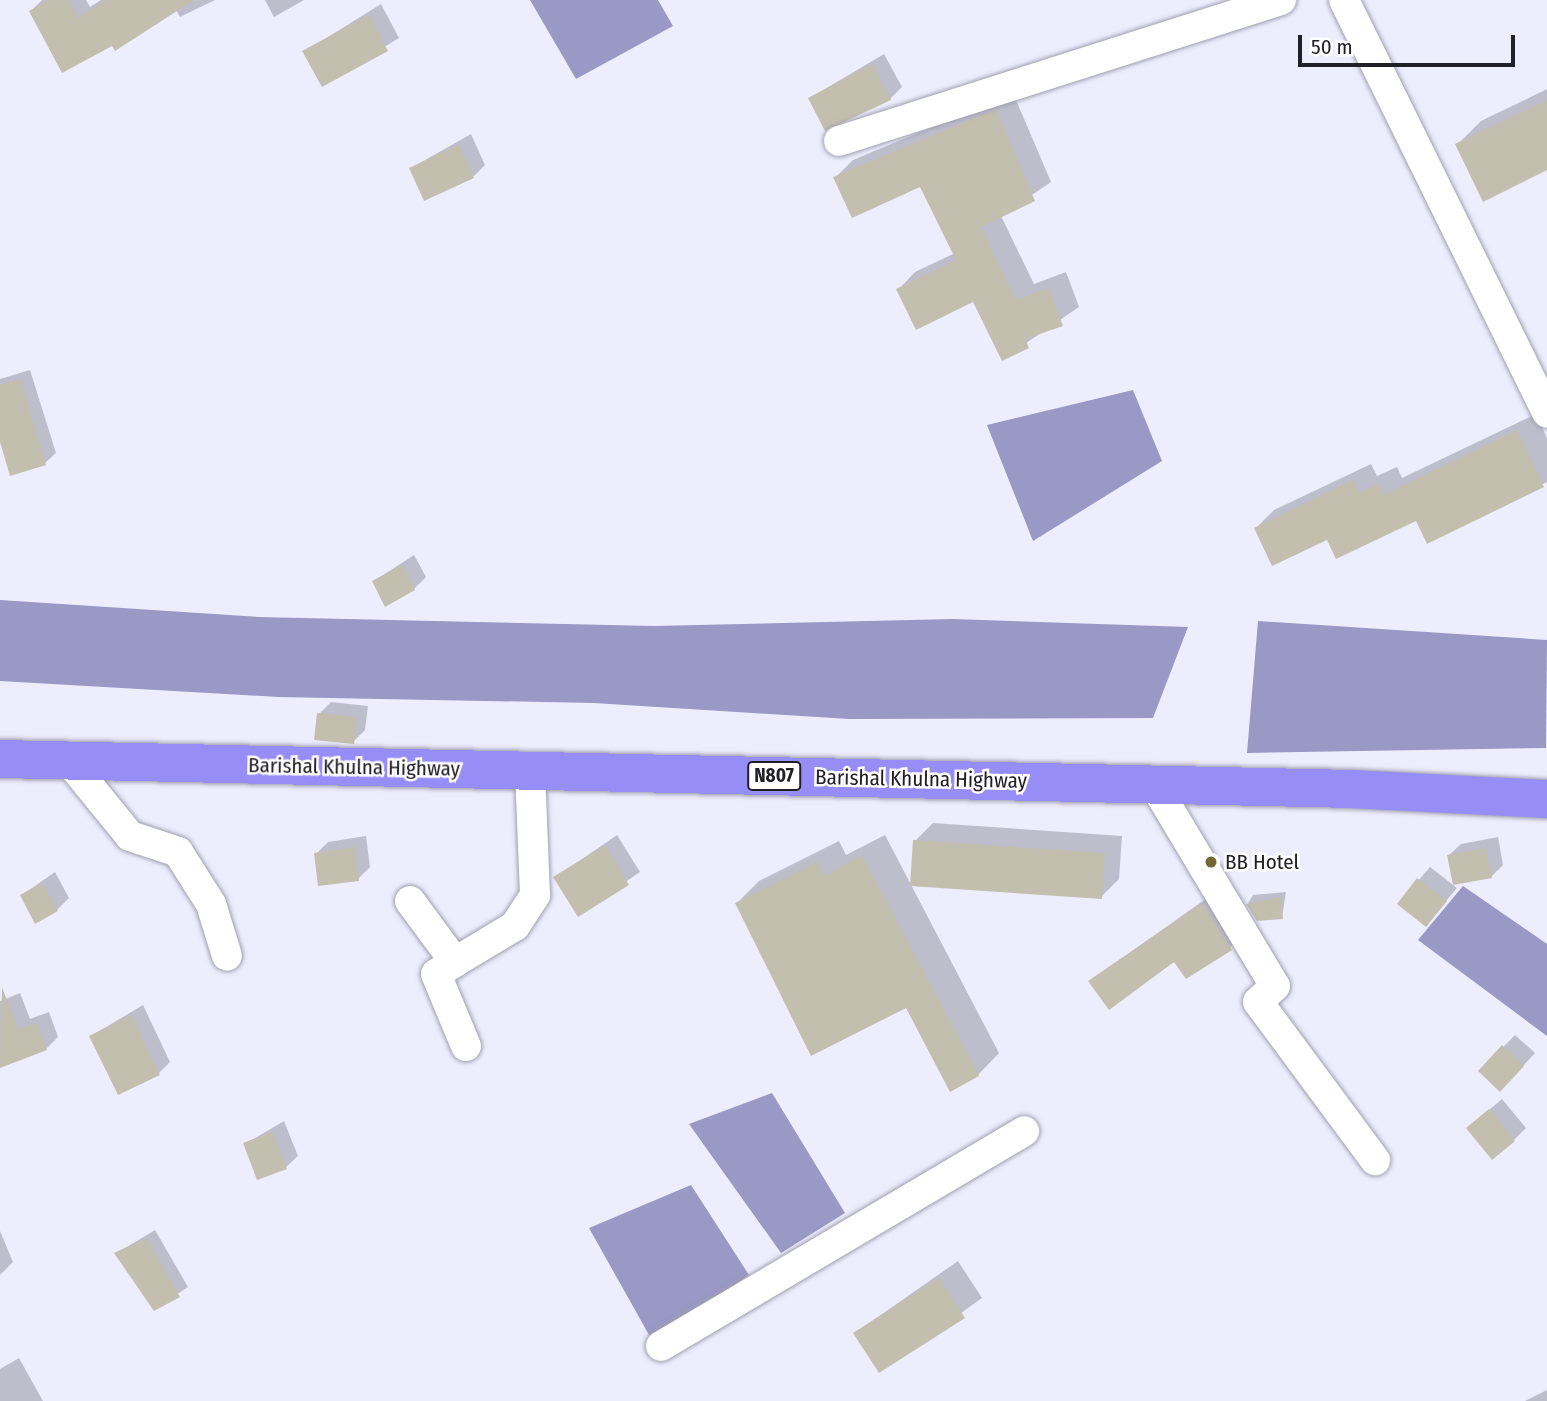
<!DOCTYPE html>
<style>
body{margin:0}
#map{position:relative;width:1547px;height:1401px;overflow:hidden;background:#ededfe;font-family:"Fira Sans Condensed",sans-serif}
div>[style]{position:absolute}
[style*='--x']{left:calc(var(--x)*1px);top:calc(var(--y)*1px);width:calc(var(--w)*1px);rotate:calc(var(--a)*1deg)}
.water>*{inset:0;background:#9a98c4}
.shadow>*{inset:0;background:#0003}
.building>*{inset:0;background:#c3bfae}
.roads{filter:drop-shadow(0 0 2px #9f9faf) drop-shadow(0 0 2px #9f9faf)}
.street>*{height:30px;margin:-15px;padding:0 15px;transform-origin:15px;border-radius:15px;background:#fff}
.highway>*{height:38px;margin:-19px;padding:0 19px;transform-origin:19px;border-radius:19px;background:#978df6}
.dots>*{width:19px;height:19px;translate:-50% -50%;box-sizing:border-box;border:4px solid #fff;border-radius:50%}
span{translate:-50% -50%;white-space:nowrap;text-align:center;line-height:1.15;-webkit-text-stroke:5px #fff;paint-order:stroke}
.shield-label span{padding:2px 5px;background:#fff;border:2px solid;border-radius:5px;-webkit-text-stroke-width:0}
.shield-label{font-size:19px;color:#202026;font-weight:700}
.street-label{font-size:21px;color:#202026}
.poi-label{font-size:21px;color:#202026}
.left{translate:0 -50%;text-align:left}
.scale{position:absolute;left:1298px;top:35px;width:217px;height:32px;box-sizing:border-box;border:4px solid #202026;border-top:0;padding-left:9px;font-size:21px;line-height:24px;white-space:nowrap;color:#202026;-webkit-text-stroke:5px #fff;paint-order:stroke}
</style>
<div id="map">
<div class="water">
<i style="clip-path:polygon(530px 0,658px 0,673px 26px,576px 79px)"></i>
<i style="clip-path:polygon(1133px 390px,1162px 461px,1033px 541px,987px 425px)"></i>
<i style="clip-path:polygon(0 600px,259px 617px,654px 626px,953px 619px,1188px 627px,1153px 718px,849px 719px,594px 703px,278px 697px,0 681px)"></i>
<i style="clip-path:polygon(1258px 621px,1547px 640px,1546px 748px,1247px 753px)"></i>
<i style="clip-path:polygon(1463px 886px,1547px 944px,1547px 1036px,1418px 940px)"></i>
<i style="clip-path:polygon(772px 1093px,845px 1213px,781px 1253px,689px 1124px)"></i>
<i style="clip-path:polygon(691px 1185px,749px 1275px,653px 1342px,589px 1228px)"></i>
</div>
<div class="shadow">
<i style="clip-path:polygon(42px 0,86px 0,90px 7px,101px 0,215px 0,180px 17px,176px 10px,113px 44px,31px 11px)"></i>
<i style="clip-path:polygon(265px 0,304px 0,274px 17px)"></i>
<i style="clip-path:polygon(381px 4px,399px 38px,322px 85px,304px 52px)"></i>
<i style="clip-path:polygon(884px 54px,902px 87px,890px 99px,810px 98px)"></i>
<i style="clip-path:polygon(1547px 89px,1547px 168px,1457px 145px,1481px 121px)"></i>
<i style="clip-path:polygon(1013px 93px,1051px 182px,1001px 216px,1034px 284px,1066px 272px,1079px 307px,1003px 359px,974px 300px,898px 290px,915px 272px,955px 253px,921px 184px,835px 178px,853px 160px)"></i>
<i style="clip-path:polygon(471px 134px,485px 165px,473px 177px,411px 168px)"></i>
<i style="clip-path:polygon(30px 370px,56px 453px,45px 463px,0 436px,0 379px)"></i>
<i style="clip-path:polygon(1536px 414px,1547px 438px,1547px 482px,1428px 541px,1417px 519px,1328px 538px,1256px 528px,1274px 510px,1371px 464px,1377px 476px,1397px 467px,1402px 478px)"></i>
<i style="clip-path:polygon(414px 555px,426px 577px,414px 589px,374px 581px)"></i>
<i style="clip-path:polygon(331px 702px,368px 706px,365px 730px,353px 742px,319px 714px)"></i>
<i style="clip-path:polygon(933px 823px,1122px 836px,1119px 879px,1101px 897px,915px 841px)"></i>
<i style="clip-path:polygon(617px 835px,640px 872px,578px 914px,556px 877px)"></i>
<i style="clip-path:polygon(885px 835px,999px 1053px,978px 1075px,907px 1006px,737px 903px,759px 881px,839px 841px,846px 855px)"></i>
<i style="clip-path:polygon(366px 836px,370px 867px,358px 879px,316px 854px,328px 842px)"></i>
<i style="clip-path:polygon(1498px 837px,1503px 865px,1491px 877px,1449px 855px,1461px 844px)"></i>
<i style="clip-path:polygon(1430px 867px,1457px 888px,1426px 925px,1399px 903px)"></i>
<i style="clip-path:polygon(55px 872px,69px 898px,57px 910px,22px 895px)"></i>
<i style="clip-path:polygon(1286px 892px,1282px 917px,1258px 919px,1248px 903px,1253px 895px)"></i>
<i style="clip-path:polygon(1214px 893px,1239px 939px,1227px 951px,1090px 981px)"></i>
<i style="clip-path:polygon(20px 993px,30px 1019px,49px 1012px,58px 1037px,46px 1049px,0 1066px,0 1001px)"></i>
<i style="clip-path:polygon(143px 1005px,170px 1062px,159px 1073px,91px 1036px)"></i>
<i style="clip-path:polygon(1515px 1035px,1535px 1053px,1512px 1078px,1480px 1071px)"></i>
<i style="clip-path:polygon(1502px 1099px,1526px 1128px,1514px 1140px,1468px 1128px)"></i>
<i style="clip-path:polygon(284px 1121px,298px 1156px,286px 1167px,245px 1144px)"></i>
<i style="clip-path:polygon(155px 1230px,188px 1287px,155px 1309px,117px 1253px)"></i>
<i style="clip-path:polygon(0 1231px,13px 1262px,0 1275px)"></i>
<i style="clip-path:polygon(958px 1261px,982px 1298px,880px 1371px,855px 1333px)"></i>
<i style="clip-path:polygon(19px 1358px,43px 1401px,0 1401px,0 1369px)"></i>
<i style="clip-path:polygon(1547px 1390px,1547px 1401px,1525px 1401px)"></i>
</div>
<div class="building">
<i style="clip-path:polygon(49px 0,69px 0,78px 18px,105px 0,194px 0,115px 51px,112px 46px,62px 73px,29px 11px)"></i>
<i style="clip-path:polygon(369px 15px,388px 51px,322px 87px,302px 51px)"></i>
<i style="clip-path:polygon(872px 64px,891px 100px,825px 131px,808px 98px)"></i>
<i style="clip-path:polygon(1547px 100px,1547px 170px,1483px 202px,1455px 144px)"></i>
<i style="clip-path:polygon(996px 109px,1035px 201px,981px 227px,1016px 300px,1049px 288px,1063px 326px,1025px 339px,1029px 348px,1002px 361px,973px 302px,916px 330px,896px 289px,956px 260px,920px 187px,852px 218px,833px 177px)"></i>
<i style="clip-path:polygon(459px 145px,474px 178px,424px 201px,409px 168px)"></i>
<i style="clip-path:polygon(20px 379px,46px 465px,10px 476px,0 442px,0 385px)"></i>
<i style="clip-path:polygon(1517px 430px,1544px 487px,1427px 544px,1416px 521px,1336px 559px,1327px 540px,1272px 566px,1254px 528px,1353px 480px,1359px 493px,1378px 484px,1384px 495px)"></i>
<i style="clip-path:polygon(402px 565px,415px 590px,385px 607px,372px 581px)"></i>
<i style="clip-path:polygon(317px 713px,357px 717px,354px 744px,314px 740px)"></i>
<i style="clip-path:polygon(913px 840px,1105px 853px,1102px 899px,910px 886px)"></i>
<i style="clip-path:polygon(605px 845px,629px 885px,578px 917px,553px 877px)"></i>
<i style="clip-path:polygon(355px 847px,359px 881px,318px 886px,314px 853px)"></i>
<i style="clip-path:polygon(1486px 848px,1492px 878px,1453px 885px,1447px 855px)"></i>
<i style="clip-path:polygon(862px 855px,979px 1076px,950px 1092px,906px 1008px,811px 1056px,735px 903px,817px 862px,824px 876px)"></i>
<i style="clip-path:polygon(1417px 878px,1447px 901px,1426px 927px,1397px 904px)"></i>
<i style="clip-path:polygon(42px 883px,58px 911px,35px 924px,20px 895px)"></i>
<i style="clip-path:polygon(1281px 897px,1283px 919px,1257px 921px,1246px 904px)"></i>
<i style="clip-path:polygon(1202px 903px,1232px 950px,1186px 979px,1174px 962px,1109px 1010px,1088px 981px)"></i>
<i style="clip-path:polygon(2px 987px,18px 1030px,37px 1023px,47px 1050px,0 1068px)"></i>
<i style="clip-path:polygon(131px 1015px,160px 1075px,118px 1095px,89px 1036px)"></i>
<i style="clip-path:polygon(1502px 1045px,1524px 1066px,1500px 1092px,1478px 1071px)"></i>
<i style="clip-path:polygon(1489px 1109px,1515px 1141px,1492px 1160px,1466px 1128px)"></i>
<i style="clip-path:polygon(272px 1132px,287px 1169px,257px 1180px,243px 1143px)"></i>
<i style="clip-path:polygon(146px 1238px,180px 1297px,154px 1311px,114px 1253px)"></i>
<i style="clip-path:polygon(939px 1278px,965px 1318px,879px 1373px,853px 1333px)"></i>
</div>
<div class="roads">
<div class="street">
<i style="--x:1344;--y:0;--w:460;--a:63.8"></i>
<i style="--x:839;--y:141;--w:464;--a:-17.7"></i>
<i style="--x:68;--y:760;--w:98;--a:50.8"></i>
<i style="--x:130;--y:836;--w:51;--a:18.4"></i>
<i style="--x:178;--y:852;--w:62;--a:57.6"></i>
<i style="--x:211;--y:904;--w:54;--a:72.9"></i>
<i style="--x:1154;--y:784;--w:235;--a:59.1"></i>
<i style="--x:1275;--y:986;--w:23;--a:137"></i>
<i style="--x:1258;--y:1002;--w:197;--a:53.5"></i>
<i style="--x:410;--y:901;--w:76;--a:53.6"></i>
<i style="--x:455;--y:962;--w:70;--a:-31"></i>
<i style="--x:515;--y:926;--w:37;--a:-57"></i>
<i style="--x:535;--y:895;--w:124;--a:-92.3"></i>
<i style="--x:455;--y:962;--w:22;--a:148"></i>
<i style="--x:436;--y:974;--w:78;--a:67.4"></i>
<i style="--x:661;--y:1346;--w:422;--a:-30.6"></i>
</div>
<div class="highway">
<i style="--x:0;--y:759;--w:1350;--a:1.27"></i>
<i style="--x:1350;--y:789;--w:197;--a:2.9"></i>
</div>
</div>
<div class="dots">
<i style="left:1211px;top:862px;background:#746734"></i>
</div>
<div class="shield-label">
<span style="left:774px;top:776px">N807</span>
</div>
<div class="street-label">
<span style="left:354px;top:767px;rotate:1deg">Barishal Khulna Highway</span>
<span style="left:921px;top:779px;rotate:1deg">Barishal Khulna Highway</span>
</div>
<div class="poi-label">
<span class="left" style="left:1225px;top:862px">BB Hotel</span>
</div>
<div class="scale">50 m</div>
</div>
